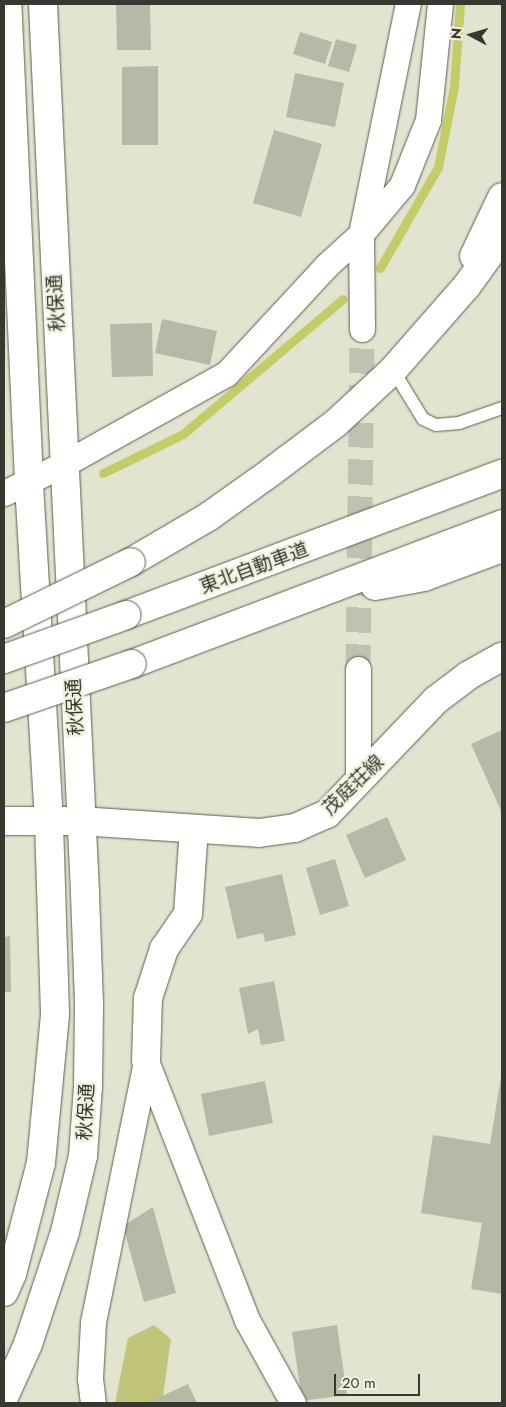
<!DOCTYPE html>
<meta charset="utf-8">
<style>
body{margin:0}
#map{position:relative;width:506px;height:1407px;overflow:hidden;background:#e2e4d0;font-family:Jost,"Noto Sans JP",sans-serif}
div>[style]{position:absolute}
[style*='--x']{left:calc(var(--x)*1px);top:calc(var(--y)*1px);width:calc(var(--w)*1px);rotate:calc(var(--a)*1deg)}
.green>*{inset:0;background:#c0c579}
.stream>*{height:9px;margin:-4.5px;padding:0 4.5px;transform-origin:4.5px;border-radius:4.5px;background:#c5cb67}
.building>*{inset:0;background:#b7b9a6}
.street-tunnel>*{height:25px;margin-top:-12.5px;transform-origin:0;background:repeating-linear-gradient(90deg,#c0c2b0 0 25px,transparent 0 37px)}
.roads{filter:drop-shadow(0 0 1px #5c5e4d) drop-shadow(0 0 1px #5c5e4d)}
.lane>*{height:12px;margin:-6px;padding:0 6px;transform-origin:6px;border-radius:6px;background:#fff}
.street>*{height:25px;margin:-12.5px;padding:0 12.5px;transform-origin:12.5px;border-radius:12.5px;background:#fff}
.secondary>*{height:28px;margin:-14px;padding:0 14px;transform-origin:14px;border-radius:14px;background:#fff}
.highway>*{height:28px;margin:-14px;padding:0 14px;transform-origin:14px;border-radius:14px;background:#fff}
.bridges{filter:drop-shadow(0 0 1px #5c5e4d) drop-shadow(0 0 1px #5c5e4d)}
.highway-bridge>*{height:28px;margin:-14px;padding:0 14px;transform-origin:14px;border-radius:14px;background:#fff}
span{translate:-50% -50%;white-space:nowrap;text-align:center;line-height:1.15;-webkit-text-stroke:4.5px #eff2de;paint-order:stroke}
.street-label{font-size:19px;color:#373830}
.frame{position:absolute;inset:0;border:5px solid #373830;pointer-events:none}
.north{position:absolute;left:446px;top:10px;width:50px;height:50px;-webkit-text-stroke:4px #eff2de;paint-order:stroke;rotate:276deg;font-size:14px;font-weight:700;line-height:20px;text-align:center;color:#373830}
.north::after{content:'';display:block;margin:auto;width:18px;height:22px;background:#373830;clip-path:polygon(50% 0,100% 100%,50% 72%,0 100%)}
.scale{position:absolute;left:334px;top:1374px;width:86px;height:22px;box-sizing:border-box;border:2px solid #373830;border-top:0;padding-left:6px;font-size:15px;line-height:18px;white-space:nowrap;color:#373830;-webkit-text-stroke:4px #eff2de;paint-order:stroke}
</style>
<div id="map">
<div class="green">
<i style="clip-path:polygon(154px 1325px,171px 1339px,162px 1403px,115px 1403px,128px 1338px)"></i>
</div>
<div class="stream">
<i style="--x:380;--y:268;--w:116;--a:-60.1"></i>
<i style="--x:438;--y:167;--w:83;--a:-78.8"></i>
<i style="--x:454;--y:86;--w:82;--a:-85.8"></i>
<i style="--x:103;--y:473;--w:89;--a:-26"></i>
<i style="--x:183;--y:434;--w:209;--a:-40.2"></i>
</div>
<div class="building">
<i style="clip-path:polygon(116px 4px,150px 4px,151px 50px,117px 50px)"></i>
<i style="clip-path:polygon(300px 32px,332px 42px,325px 64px,293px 54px)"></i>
<i style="clip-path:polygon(336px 39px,357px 45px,349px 72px,328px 66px)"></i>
<i style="clip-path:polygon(158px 66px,158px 145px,122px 145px,122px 67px)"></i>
<i style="clip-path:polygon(295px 73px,344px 83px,335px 127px,286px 117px)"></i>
<i style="clip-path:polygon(274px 130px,322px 144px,301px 217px,253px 203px)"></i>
<i style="clip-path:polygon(162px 319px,217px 331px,210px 365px,155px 353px)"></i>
<i style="clip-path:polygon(152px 323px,153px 376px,112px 377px,110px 324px)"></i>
<i style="clip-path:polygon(502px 730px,502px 813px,471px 744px)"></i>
<i style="clip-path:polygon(387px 817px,406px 860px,365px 878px,346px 835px)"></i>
<i style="clip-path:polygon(335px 859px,349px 906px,320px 915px,306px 868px)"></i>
<i style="clip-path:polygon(282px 874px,296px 935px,265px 942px,263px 933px,237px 939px,225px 887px)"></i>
<i style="clip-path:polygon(10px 936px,11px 992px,4px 992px,4px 937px)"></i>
<i style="clip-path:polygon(274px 981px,285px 1041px,261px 1045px,258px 1029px,248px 1034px,239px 988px)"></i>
<i style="clip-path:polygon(501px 1076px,502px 1076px,502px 1294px,471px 1289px,482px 1223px,421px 1213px,433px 1135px,490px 1144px)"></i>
<i style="clip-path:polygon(265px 1081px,273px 1123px,209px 1136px,201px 1094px)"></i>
<i style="clip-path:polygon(153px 1207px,176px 1293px,144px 1302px,123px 1226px)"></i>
<i style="clip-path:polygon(337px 1325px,347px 1395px,302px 1401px,292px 1332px)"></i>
<i style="clip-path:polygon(188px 1384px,197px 1403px,150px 1403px,149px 1402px)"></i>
</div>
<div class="street-tunnel">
<i style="--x:358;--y:669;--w:340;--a:-89.3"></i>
</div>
<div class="roads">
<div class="lane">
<i style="--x:393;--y:370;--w:57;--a:58.5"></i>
<i style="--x:423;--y:419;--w:14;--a:25"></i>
<i style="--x:436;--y:425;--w:23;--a:-5"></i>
<i style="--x:459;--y:423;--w:46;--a:-19.2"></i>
</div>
<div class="street">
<i style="--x:362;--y:329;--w:95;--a:-90.6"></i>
<i style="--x:361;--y:234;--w:235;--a:-78.5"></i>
<i style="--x:4;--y:493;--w:67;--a:-25.8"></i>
<i style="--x:64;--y:464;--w:185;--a:-29.1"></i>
<i style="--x:226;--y:374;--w:147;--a:-47.2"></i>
<i style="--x:326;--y:266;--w:47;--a:-42.4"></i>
<i style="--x:361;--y:234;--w:64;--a:-50.1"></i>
<i style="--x:402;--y:185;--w:70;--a:-68.2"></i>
<i style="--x:428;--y:120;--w:117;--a:-84.1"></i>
<i style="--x:358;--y:782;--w:113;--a:-90"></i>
<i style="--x:146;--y:1061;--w:278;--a:68.7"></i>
<i style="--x:247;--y:1320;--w:95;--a:61"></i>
<i style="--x:93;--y:1403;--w:25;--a:-97"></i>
<i style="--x:90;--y:1378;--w:56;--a:-86.9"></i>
<i style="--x:93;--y:1322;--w:266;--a:-78.5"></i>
</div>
<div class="secondary">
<i style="--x:4;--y:821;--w:76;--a:0"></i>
<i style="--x:80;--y:821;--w:179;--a:3.8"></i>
<i style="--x:259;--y:833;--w:36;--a:-8"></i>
<i style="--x:295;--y:828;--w:35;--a:-24"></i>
<i style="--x:327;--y:814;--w:158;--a:-46.3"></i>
<i style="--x:436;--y:700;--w:41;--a:-37.1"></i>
<i style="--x:469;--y:675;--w:38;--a:-29"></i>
<i style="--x:146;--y:1061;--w:63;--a:-88.2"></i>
<i style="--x:148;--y:998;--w:52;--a:-71.9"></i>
<i style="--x:164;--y:949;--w:42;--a:-55.6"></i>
<i style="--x:188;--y:914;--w:85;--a:-86"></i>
</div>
<div class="highway">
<i style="--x:474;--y:256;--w:65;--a:-64.6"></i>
<i style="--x:131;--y:562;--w:89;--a:-30.3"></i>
<i style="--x:208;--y:517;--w:77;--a:-35.5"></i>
<i style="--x:271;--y:472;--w:81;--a:-37"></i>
<i style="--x:336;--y:423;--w:78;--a:-42.9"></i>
<i style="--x:393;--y:370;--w:111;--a:-48.7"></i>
<i style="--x:466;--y:287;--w:62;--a:-54.2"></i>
<i style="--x:375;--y:586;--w:50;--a:-10.4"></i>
<i style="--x:424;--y:577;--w:83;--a:-20.4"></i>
<i style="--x:126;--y:615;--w:402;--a:-20.6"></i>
<i style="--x:132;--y:664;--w:396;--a:-20.7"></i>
<i style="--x:4;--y:1292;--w:20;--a:-66"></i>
<i style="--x:12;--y:1274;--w:115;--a:-75.4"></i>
<i style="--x:41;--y:1163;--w:150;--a:-84.6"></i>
<i style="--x:55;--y:1014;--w:193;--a:-91.8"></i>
<i style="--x:49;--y:821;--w:341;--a:-93.4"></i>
<i style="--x:29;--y:481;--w:478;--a:-92.6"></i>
<i style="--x:4;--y:1397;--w:58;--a:-65.6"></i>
<i style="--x:28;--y:1344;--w:118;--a:-71.7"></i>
<i style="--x:65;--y:1232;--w:78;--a:-76.7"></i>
<i style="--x:83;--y:1156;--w:69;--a:-85.9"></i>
<i style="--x:88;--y:1087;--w:84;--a:-89.3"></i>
<i style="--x:89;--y:1003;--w:111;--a:-92.1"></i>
<i style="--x:85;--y:892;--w:889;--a:-92.71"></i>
</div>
</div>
<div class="bridges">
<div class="highway-bridge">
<i style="--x:4;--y:624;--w:141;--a:-26"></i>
<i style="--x:4;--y:659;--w:130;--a:-19.8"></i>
<i style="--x:4;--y:708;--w:135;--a:-19"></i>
</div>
</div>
<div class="street-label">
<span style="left:56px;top:303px;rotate:-93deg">秋保通</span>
<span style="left:254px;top:568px;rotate:-20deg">東北自動車道</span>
<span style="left:75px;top:707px;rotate:-93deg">秋保通</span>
<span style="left:353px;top:785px;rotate:-44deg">茂庭荘線</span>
<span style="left:86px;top:1112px;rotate:-87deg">秋保通</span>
</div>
<div class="frame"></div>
<div class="north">N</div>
<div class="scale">20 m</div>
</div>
